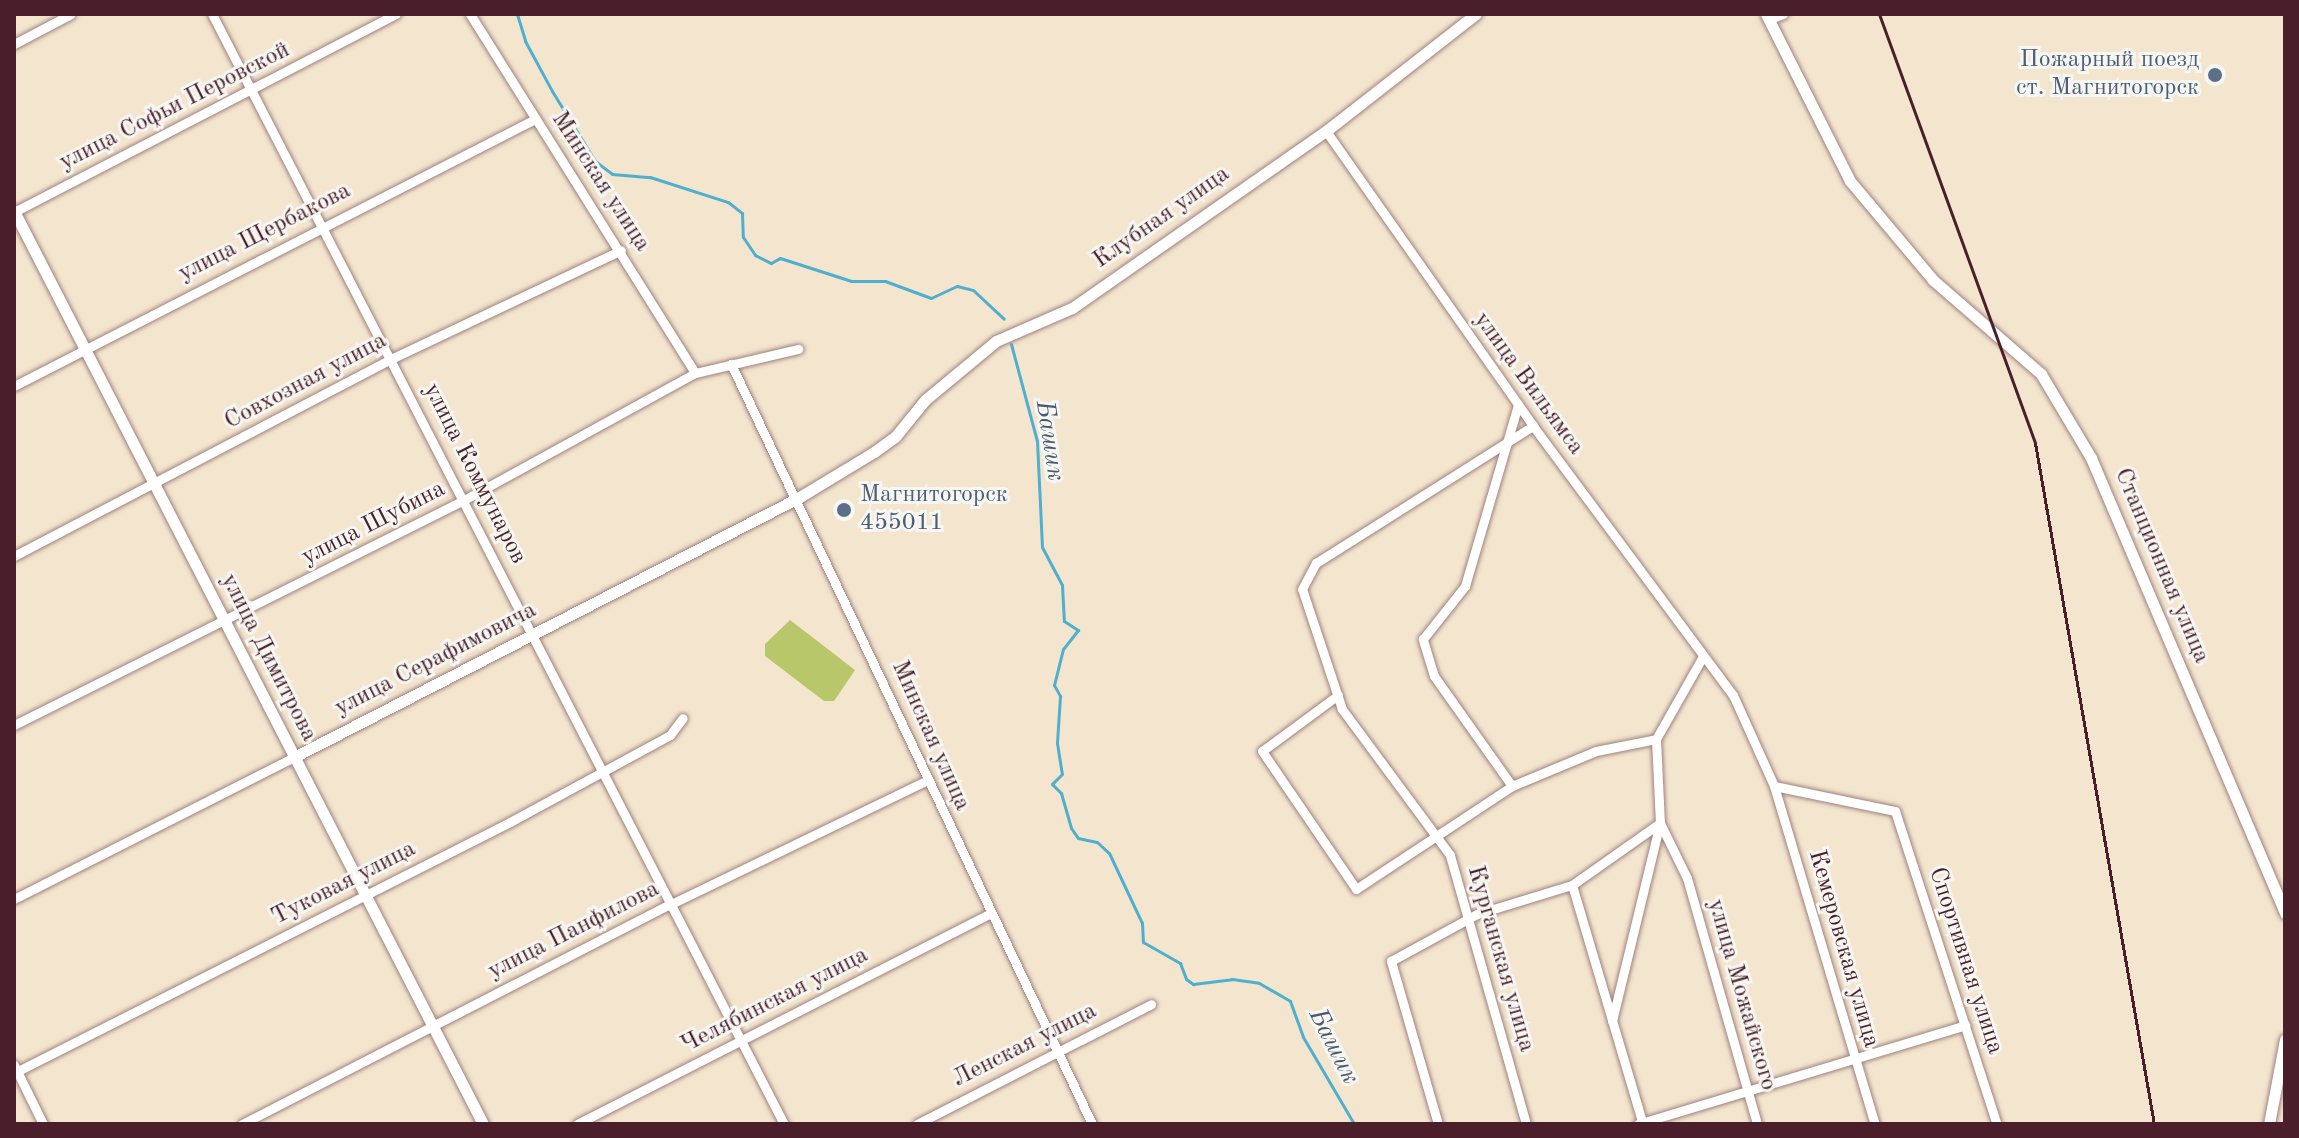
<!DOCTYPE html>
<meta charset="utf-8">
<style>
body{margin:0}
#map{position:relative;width:2299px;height:1138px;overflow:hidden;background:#f4e5cf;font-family:"Old Standard TT",serif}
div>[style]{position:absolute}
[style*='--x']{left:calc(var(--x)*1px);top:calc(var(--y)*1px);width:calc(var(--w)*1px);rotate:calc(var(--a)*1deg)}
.green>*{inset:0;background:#b8c76a}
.stream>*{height:3px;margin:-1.5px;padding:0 1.5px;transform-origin:1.5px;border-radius:1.5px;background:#4fafce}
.roads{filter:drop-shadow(0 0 2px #9f827d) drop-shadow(0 0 2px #9f827d)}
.minor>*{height:9px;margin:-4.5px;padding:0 4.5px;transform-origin:4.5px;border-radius:4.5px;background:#fff}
.tertiary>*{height:11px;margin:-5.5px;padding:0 5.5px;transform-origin:5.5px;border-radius:5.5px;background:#fff}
.rail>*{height:3px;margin:-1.5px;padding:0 1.5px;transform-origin:1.5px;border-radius:1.5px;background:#4a1f2b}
.dots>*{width:22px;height:22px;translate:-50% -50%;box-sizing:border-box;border:4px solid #f6f6f2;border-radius:50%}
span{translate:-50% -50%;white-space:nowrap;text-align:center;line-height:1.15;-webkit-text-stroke:6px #f6f6f2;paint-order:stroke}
.service-label{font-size:24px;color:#4e5e75}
.right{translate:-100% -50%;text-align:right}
.left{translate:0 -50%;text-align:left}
.street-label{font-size:24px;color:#4a1f2b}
.water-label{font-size:26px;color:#4c596c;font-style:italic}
.frame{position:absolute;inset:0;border:16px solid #4a1f2b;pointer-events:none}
</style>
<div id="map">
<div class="green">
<i style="clip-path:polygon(790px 620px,855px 670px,834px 701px,824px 701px,765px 656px,765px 644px)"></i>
</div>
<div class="stream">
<i style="--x:517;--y:14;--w:28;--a:73"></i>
<i style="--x:525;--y:41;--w:57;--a:61.6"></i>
<i style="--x:552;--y:91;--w:82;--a:58.4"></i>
<i style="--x:595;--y:161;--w:21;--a:37"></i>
<i style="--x:612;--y:174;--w:38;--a:5"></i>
<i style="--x:650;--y:177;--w:82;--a:17.8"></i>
<i style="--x:728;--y:202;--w:18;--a:38"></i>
<i style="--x:742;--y:213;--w:24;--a:88"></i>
<i style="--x:743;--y:237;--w:22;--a:56"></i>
<i style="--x:755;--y:255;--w:18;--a:27"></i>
<i style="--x:771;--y:263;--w:10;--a:-29"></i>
<i style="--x:780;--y:258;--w:75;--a:17.9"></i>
<i style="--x:851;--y:281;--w:34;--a:0"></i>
<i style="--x:885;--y:281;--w:49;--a:20.3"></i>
<i style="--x:931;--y:298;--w:29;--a:-25"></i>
<i style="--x:957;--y:286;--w:16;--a:14"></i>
<i style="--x:973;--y:290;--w:42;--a:43.1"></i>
<i style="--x:1011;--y:344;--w:100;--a:75"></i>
<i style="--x:1037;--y:441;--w:106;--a:87.3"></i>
<i style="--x:1042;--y:547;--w:43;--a:62.2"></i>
<i style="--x:1062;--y:585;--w:36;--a:87"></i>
<i style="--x:1064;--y:621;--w:17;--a:33"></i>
<i style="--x:1078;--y:630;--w:24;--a:128"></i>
<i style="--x:1063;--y:649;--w:37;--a:104"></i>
<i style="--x:1054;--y:685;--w:13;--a:61"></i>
<i style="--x:1060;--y:696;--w:47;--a:93.7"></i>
<i style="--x:1057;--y:743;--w:31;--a:81"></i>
<i style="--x:1062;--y:774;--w:14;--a:135"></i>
<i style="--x:1052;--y:784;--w:13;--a:45"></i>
<i style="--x:1061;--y:793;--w:36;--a:74"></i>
<i style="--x:1071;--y:828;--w:12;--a:55"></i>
<i style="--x:1078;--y:838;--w:19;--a:12"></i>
<i style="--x:1097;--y:842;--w:16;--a:43"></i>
<i style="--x:1109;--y:853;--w:77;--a:64.8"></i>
<i style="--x:1142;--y:923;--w:19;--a:87"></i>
<i style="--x:1143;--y:942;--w:43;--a:29.6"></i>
<i style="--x:1180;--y:963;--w:17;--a:69"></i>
<i style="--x:1186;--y:979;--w:9;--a:36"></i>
<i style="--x:1193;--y:984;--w:39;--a:-7"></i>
<i style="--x:1232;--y:979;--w:27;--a:8"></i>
<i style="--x:1259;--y:983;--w:36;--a:30"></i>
<i style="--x:1290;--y:1001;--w:38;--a:70"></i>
<i style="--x:1303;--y:1037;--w:101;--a:59.6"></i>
</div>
<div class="roads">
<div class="minor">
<i style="--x:212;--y:14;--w:1249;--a:62.74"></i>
<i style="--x:470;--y:14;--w:424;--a:57.9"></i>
<i style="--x:1770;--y:19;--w:14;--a:-21"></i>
<i style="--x:14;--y:44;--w:64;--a:-27.8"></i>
<i style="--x:1326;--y:131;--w:360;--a:54.9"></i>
<i style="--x:1533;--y:426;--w:335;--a:53.4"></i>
<i style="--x:1733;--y:695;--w:100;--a:65.7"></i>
<i style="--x:1774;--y:786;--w:353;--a:73.4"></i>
<i style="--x:14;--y:212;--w:430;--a:-27.4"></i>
<i style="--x:731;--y:364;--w:841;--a:64.59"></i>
<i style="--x:14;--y:386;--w:585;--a:-27.13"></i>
<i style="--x:14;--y:556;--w:428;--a:-27.6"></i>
<i style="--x:393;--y:358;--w:252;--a:-25.3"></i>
<i style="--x:1702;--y:658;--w:93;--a:119.6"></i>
<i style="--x:1656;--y:739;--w:84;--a:87.3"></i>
<i style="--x:1660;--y:823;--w:61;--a:63.9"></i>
<i style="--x:1687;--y:878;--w:256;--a:74.1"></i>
<i style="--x:1338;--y:695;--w:94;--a:143.6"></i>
<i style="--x:1262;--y:751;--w:167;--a:55.7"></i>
<i style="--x:1356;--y:889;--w:187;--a:-33.4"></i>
<i style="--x:1512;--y:786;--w:91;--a:-22.6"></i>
<i style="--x:1596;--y:751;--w:61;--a:-11.3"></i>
<i style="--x:14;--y:725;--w:503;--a:-26.57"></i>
<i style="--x:464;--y:500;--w:264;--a:-28.8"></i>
<i style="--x:695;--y:373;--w:106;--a:-13.1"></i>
<i style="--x:1512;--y:786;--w:135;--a:-125.3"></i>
<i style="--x:1434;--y:676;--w:39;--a:-107"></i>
<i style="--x:1423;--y:639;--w:68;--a:-51.6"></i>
<i style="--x:1465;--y:586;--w:189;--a:-73.7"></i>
<i style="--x:1774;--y:786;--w:124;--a:11.7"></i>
<i style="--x:1895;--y:811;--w:329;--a:72"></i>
<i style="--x:1572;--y:885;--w:249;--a:73.5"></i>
<i style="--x:14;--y:899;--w:314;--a:-26.9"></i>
<i style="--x:1612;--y:1021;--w:204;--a:-76.4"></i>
<i style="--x:14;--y:1065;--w:66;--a:63.8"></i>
<i style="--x:14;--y:1073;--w:556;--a:-26.84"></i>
<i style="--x:510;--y:822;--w:182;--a:-28.5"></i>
<i style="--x:670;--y:735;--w:21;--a:-53"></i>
<i style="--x:242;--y:1124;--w:480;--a:-27.2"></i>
<i style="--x:669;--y:905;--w:288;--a:-25.8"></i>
<i style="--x:577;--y:1124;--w:463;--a:-27"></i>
<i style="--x:917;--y:1124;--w:263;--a:-27.1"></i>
<i style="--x:1438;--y:1124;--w:170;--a:-106.1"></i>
<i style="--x:1391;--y:961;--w:98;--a:-28.7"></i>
<i style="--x:1477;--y:914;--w:99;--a:-17"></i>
<i style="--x:1572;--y:885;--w:108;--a:-35.2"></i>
<i style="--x:1526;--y:1124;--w:280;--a:-105.8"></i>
<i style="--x:1450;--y:855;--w:182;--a:-126.5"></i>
<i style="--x:1342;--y:709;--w:126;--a:-108.4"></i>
<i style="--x:1302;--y:589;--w:30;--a:-62"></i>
<i style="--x:1316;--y:563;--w:257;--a:-32.3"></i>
<i style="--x:1638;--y:1124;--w:342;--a:-16.8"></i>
</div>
<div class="tertiary">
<i style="--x:1766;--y:14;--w:187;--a:63.3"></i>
<i style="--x:1850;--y:181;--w:129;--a:50"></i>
<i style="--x:1933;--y:280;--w:143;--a:41"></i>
<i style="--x:2041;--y:374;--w:98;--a:59.2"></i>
<i style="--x:2091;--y:458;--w:495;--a:66.9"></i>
<i style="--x:14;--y:211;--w:1026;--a:62.81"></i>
<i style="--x:294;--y:757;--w:567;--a:-27.2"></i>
<i style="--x:798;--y:498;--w:89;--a:-31.2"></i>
<i style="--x:874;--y:452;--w:26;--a:-36"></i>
<i style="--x:895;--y:437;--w:48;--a:-51"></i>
<i style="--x:925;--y:400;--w:92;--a:-39.7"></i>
<i style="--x:996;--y:341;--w:83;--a:-23.5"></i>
<i style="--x:1072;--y:308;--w:310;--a:-34.9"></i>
<i style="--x:1326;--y:131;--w:190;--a:-38"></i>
<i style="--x:2269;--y:1124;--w:86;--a:-79.3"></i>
</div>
</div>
<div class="rail">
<i style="--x:1879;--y:14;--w:456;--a:70"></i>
<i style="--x:2035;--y:443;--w:691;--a:80.09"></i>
</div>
<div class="dots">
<i style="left:2215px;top:75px;background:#5c6f8a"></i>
<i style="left:844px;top:510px;background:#5c6f8a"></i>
</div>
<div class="service-label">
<span class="right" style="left:2199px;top:75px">Пожарный поезд<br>ст. Магнитогорск</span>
<span class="left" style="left:860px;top:510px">Магнитогорск<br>455011</span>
</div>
<div class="street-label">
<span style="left:175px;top:107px;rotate:-27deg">улица Софьи Перовской</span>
<span style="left:600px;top:182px;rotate:57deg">Минская улица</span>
<span style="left:1162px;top:218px;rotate:-35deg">Клубная улица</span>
<span style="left:265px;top:233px;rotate:-27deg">улица Щербакова</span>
<span style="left:306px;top:382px;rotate:-28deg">Совхозная улица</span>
<span style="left:1528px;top:384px;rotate:54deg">улица Вильямса</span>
<span style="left:474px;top:474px;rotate:63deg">улица Коммунаров</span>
<span style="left:374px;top:524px;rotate:-27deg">улица Шубина</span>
<span style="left:2161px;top:566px;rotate:67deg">Станционная улица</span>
<span style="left:268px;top:658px;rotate:63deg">улица Димитрова</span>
<span style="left:436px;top:660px;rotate:-27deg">улица Серафимовича</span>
<span style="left:930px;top:736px;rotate:66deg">Минская улица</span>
<span style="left:344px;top:884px;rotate:-27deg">Туковая улица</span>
<span style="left:574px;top:931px;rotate:-27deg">улица Панфилова</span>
<span style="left:1843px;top:949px;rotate:74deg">Кемеровская улица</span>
<span style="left:1500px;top:959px;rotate:74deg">Курганская улица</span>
<span style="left:1965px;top:961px;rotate:72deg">Спортивная улица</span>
<span style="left:1741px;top:995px;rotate:74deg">улица Можайского</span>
<span style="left:775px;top:1001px;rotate:-27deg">Челябинская улица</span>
<span style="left:1025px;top:1046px;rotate:-27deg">Ленская улица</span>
</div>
<div class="water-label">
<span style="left:1049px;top:441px;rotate:81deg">Башик</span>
<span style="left:1333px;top:1047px;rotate:63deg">Башик</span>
</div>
<div class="frame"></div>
</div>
